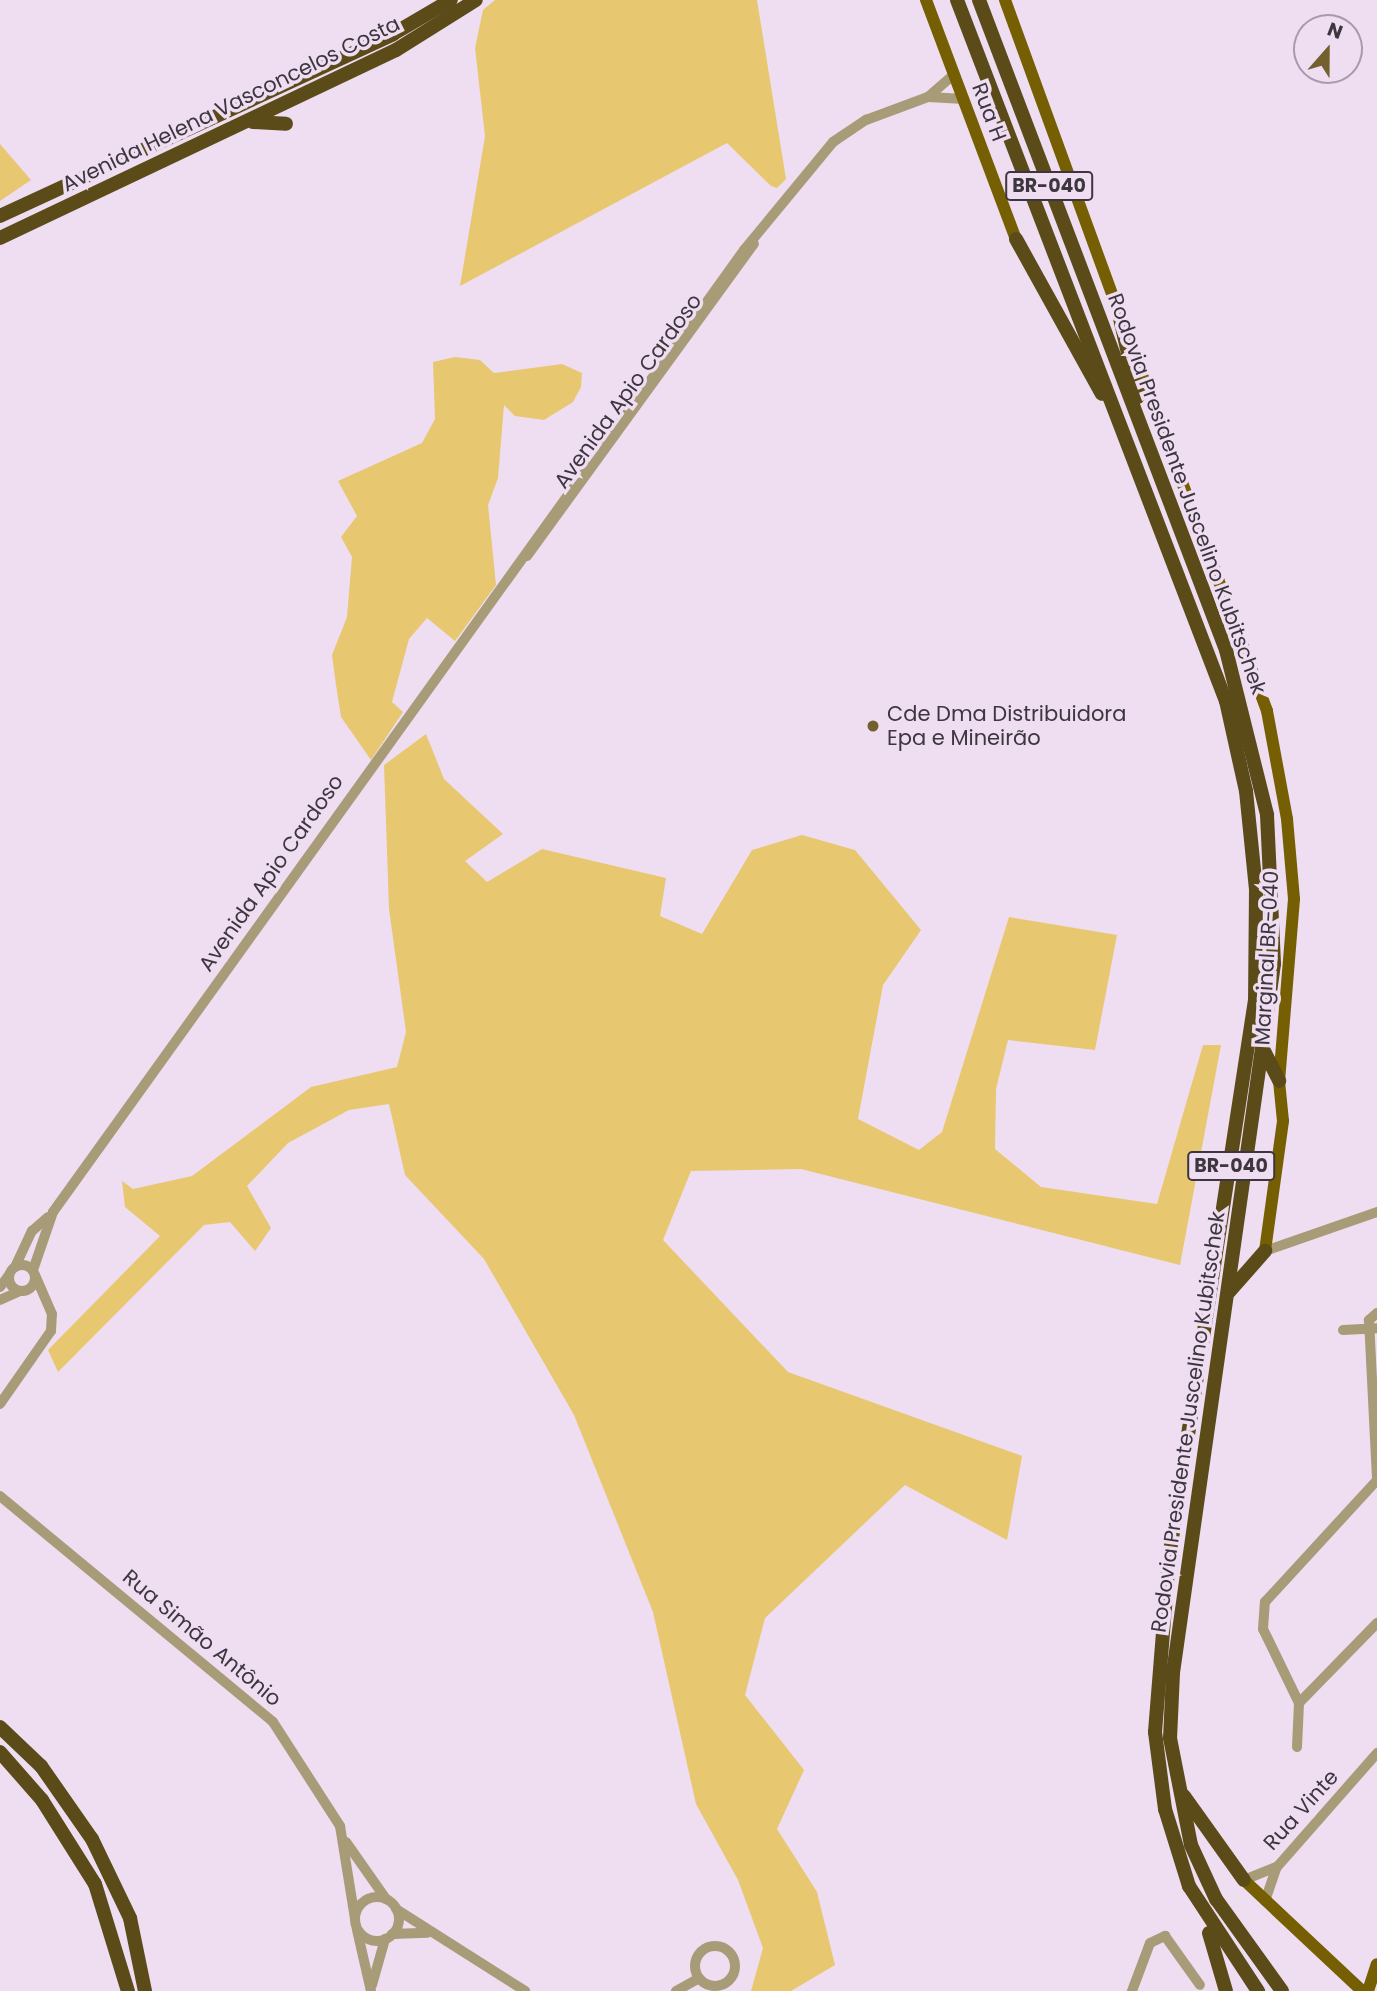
<!DOCTYPE html>
<meta charset="utf-8">
<style>
body{margin:0}
#map{position:relative;width:1377px;height:1991px;overflow:hidden;background:#efddf2;font-family:Poppins,sans-serif}
div>[style]{position:absolute}
[style*='--x']{left:calc(var(--x)*1px);top:calc(var(--y)*1px);width:calc(var(--w)*1px);rotate:calc(var(--a)*1deg)}
.green>*{inset:0;background:#e7c870}
.minor>*{height:10px;margin:-5px;padding:0 5px;transform-origin:5px;border-radius:5px;background:#a89b77}
.minor>.ring{margin:-5px;padding:0;box-sizing:content-box;background:none;border:10px solid #a89b77;border-radius:50%}
.major>*{height:12px;margin:-6px;padding:0 6px;transform-origin:6px;border-radius:6px;background:#765e02}
.highway>*{height:14px;margin:-7px;padding:0 7px;transform-origin:7px;border-radius:7px;background:#5b4b19}
.dots>*{width:19px;height:19px;translate:-50% -50%;box-sizing:border-box;border:4px solid #efddf2;border-radius:50%}
span{translate:-50% -50%;white-space:nowrap;text-align:center;line-height:1.15;-webkit-text-stroke:7px #efddf2;paint-order:stroke}
.shield-label span{padding:2px 5px;background:#efddf2;border:2px solid;border-radius:5px;-webkit-text-stroke-width:0}
.shield-label{font-size:19px;color:#3d363e;font-weight:700}
.street-label{font-size:21px;color:#3d363e}
.poi-label{font-size:21px;color:#3d363e}
.left{translate:0 -50%;text-align:left}
.north{position:absolute;left:1293px;top:14px;width:70px;height:70px;box-sizing:border-box;background:#efddf2;border:2px solid #a89aaa;border-radius:50%;rotate:21deg;font-size:19px;font-weight:700;line-height:28px;text-align:center;color:#3d363e}
.north::after{content:'';display:block;margin:auto;width:24px;height:32px;background:#72612f;clip-path:polygon(50% 0,100% 100%,50% 72%,0 100%)}
</style>
<div id="map">
<div class="green">
<i style="clip-path:polygon(495px 0,757px 0,786px 179px,777px 188px,771px 186px,727px 143px,460px 286px,485px 136px,475px 48px,483px 10px)"></i>
<i style="clip-path:polygon(0 144px,31px 180px,0 201px)"></i>
<i style="clip-path:polygon(455px 357px,480px 360px,494px 373px,562px 364px,582px 373px,581px 387px,573px 402px,544px 420px,515px 416px,504px 405px,498px 478px,488px 505px,496px 585px,455px 641px,427px 618px,409px 639px,392px 702px,403px 712px,371px 760px,341px 717px,336px 685px,332px 655px,347px 617px,352px 557px,341px 537px,357px 516px,338px 481px,422px 443px,435px 419px,433px 362px)"></i>
<i style="clip-path:polygon(426px 734px,444px 779px,503px 834px,465px 861px,487px 882px,542px 849px,666px 878px,660px 916px,702px 934px,752px 850px,802px 835px,855px 850px,921px 930px,883px 985px,858px 1119px,919px 1150px,942px 1132px,1009px 917px,1117px 935px,1095px 1050px,1008px 1040px,996px 1089px,995px 1149px,1041px 1187px,1157px 1204px,1203px 1045px,1221px 1045px,1180px 1265px,801px 1169px,691px 1171px,663px 1240px,788px 1372px,1022px 1456px,1007px 1540px,905px 1485px,765px 1618px,745px 1695px,804px 1770px,777px 1829px,817px 1892px,835px 1965px,791px 1991px,751px 1991px,763px 1948px,738px 1880px,696px 1804px,653px 1612px,574px 1415px,484px 1259px,405px 1175px,389px 1104px,349px 1110px,288px 1143px,247px 1186px,271px 1228px,255px 1251px,230px 1222px,204px 1225px,58px 1372px,48px 1350px,160px 1236px,125px 1207px,122px 1181px,133px 1189px,192px 1176px,311px 1087px,397px 1067px,406px 1032px,389px 909px,384px 765px)"></i>
</div>
<div class="minor">
<i style="--x:928;--y:97;--w:36;--a:3"></i>
<i style="--x:527;--y:556;--w:386;--a:-54"></i>
<i style="--x:1265;--y:1251;--w:119;--a:-19.2"></i>
<i class="ring" style="left:9px;top:1265px;width:16px;height:16px"></i>
<i style="--x:15;--y:1267;--w:40;--a:-65"></i>
<i style="--x:32;--y:1231;--w:21;--a:-41"></i>
<i style="--x:33;--y:1270;--w:61;--a:-71"></i>
<i style="--x:53;--y:1212;--w:1184;--a:-54.31"></i>
<i style="--x:744;--y:250;--w:140;--a:-50.5"></i>
<i style="--x:833;--y:142;--w:40;--a:-34"></i>
<i style="--x:866;--y:120;--w:66;--a:-20.4"></i>
<i style="--x:928;--y:97;--w:35;--a:-41"></i>
<i style="--x:0;--y:1287;--w:15;--a:-53"></i>
<i style="--x:0;--y:1300;--w:22;--a:-24"></i>
<i style="--x:1377;--y:1313;--w:11;--a:139"></i>
<i style="--x:1369;--y:1320;--w:159;--a:87.1"></i>
<i style="--x:1343;--y:1330;--w:34;--a:-3"></i>
<i style="--x:0;--y:1404;--w:89;--a:-55.1"></i>
<i style="--x:51;--y:1331;--w:17;--a:-87"></i>
<i style="--x:52;--y:1314;--w:43;--a:-113.6"></i>
<i style="--x:0;--y:1496;--w:354;--a:39.6"></i>
<i style="--x:273;--y:1722;--w:124;--a:57.2"></i>
<i style="--x:340;--y:1826;--w:94;--a:80.8"></i>
<i style="--x:1299;--y:1703;--w:112;--a:-45.7"></i>
<i style="--x:1297;--y:1747;--w:44;--a:-87.4"></i>
<i style="--x:1299;--y:1703;--w:82;--a:-115.9"></i>
<i style="--x:1263;--y:1629;--w:27;--a:-86"></i>
<i style="--x:1265;--y:1602;--w:166;--a:-47.4"></i>
<i style="--x:346;--y:1842;--w:70;--a:54.9"></i>
<i style="--x:1244;--y:1880;--w:35;--a:-22"></i>
<i style="--x:1277;--y:1867;--w:152;--a:-48.7"></i>
<i class="ring" style="left:355px;top:1897px;width:34px;height:34px"></i>
<i style="--x:1265;--y:1901;--w:36;--a:-71"></i>
<i style="--x:396;--y:1909;--w:153;--a:32.4"></i>
<i style="--x:357;--y:1930;--w:63;--a:77.1"></i>
<i style="--x:392;--y:1934;--w:35;--a:-2"></i>
<i class="ring" style="left:695px;top:1946px;width:30px;height:30px"></i>
<i style="--x:372;--y:1985;--w:48;--a:-74.2"></i>
<i style="--x:676;--y:1991;--w:26;--a:-29"></i>
<i style="--x:1132;--y:1991;--w:51;--a:-69.4"></i>
<i style="--x:1150;--y:1943;--w:17;--a:-25"></i>
<i style="--x:1165;--y:1936;--w:60;--a:54.5"></i>
</div>
<div class="major">
<i style="--x:926;--y:0;--w:255;--a:69.4"></i>
<i style="--x:1005;--y:0;--w:343;--a:70"></i>
<i style="--x:1131;--y:345;--w:390;--a:69.6"></i>
<i style="--x:1267;--y:711;--w:110;--a:79.5"></i>
<i style="--x:1287;--y:819;--w:80;--a:85"></i>
<i style="--x:1294;--y:899;--w:183;--a:94.7"></i>
<i style="--x:1279;--y:1081;--w:40;--a:84.3"></i>
<i style="--x:1283;--y:1121;--w:131;--a:97.9"></i>
<i style="--x:1244;--y:1880;--w:162;--a:43.2"></i>
<i style="--x:1368;--y:1991;--w:28;--a:-72"></i>
</div>
<div class="highway">
<i style="--x:957;--y:0;--w:751;--a:69.01"></i>
<i style="--x:1226;--y:701;--w:92;--a:77.5"></i>
<i style="--x:1246;--y:791;--w:99;--a:84.2"></i>
<i style="--x:1256;--y:889;--w:111;--a:90.5"></i>
<i style="--x:1255;--y:1000;--w:565;--a:98.76"></i>
<i style="--x:1169;--y:1558;--w:175;--a:94.6"></i>
<i style="--x:1155;--y:1732;--w:78;--a:82.6"></i>
<i style="--x:1165;--y:1809;--w:81;--a:72.7"></i>
<i style="--x:1189;--y:1886;--w:126;--a:56.7"></i>
<i style="--x:979;--y:0;--w:695;--a:69.19"></i>
<i style="--x:1226;--y:650;--w:170;--a:76"></i>
<i style="--x:1267;--y:815;--w:149;--a:87.3"></i>
<i style="--x:1274;--y:964;--w:716;--a:98.11"></i>
<i style="--x:1173;--y:1673;--w:65;--a:92.6"></i>
<i style="--x:1170;--y:1738;--w:109;--a:78.9"></i>
<i style="--x:1191;--y:1845;--w:60;--a:65.2"></i>
<i style="--x:1216;--y:1899;--w:113;--a:54.3"></i>
<i style="--x:253;--y:122;--w:33;--a:3"></i>
<i style="--x:0;--y:216;--w:433;--a:-24.8"></i>
<i style="--x:393;--y:34;--w:67;--a:-30.4"></i>
<i style="--x:0;--y:238;--w:438;--a:-25.4"></i>
<i style="--x:396;--y:50;--w:94;--a:-32"></i>
<i style="--x:1016;--y:239;--w:177;--a:61"></i>
<i style="--x:1119;--y:314;--w:85;--a:77.1"></i>
<i style="--x:1262;--y:1047;--w:38;--a:63"></i>
<i style="--x:1229;--y:1292;--w:55;--a:-48.7"></i>
<i style="--x:0;--y:1727;--w:57;--a:43.6"></i>
<i style="--x:41;--y:1766;--w:89;--a:55.1"></i>
<i style="--x:92;--y:1839;--w:88;--a:64.3"></i>
<i style="--x:130;--y:1918;--w:75;--a:78.4"></i>
<i style="--x:0;--y:1752;--w:64;--a:48.8"></i>
<i style="--x:42;--y:1800;--w:99;--a:57.8"></i>
<i style="--x:95;--y:1884;--w:112;--a:72.9"></i>
<i style="--x:1184;--y:1796;--w:103;--a:54.5"></i>
<i style="--x:1209;--y:1933;--w:60;--a:73.7"></i>
</div>
<div class="dots">
<i style="left:873px;top:726px;background:#72612f"></i>
</div>
<div class="shield-label">
<span style="left:1049px;top:186px">BR-040</span>
<span style="left:1231px;top:1166px">BR-040</span>
</div>
<div class="street-label">
<span style="left:231px;top:104px;rotate:-26deg">Avenida Helena Vasconcelos Costa</span>
<span style="left:989px;top:112px;rotate:69deg">Rua H</span>
<span style="left:628px;top:391px;rotate:-54deg">Avenida Apio Cardoso</span>
<span style="left:1187px;top:494px;rotate:70deg">Rodovia Presidente Juscelino Kubitschek</span>
<span style="left:271px;top:873px;rotate:-55deg">Avenida Apio Cardoso</span>
<span style="left:1267px;top:958px;rotate:-87deg">Marginal BR-040</span>
<span style="left:1188px;top:1422px;rotate:-82deg">Rodovia Presidente Juscelino Kubitschek</span>
<span style="left:202px;top:1638px;rotate:40deg">Rua Simão Antônio</span>
<span style="left:1301px;top:1810px;rotate:-48deg">Rua Vinte</span>
</div>
<div class="poi-label">
<span class="left" style="left:887px;top:726px">Cde Dma Distribuidora<br>Epa e Mineirão</span>
</div>
<div class="north">N</div>
</div>
